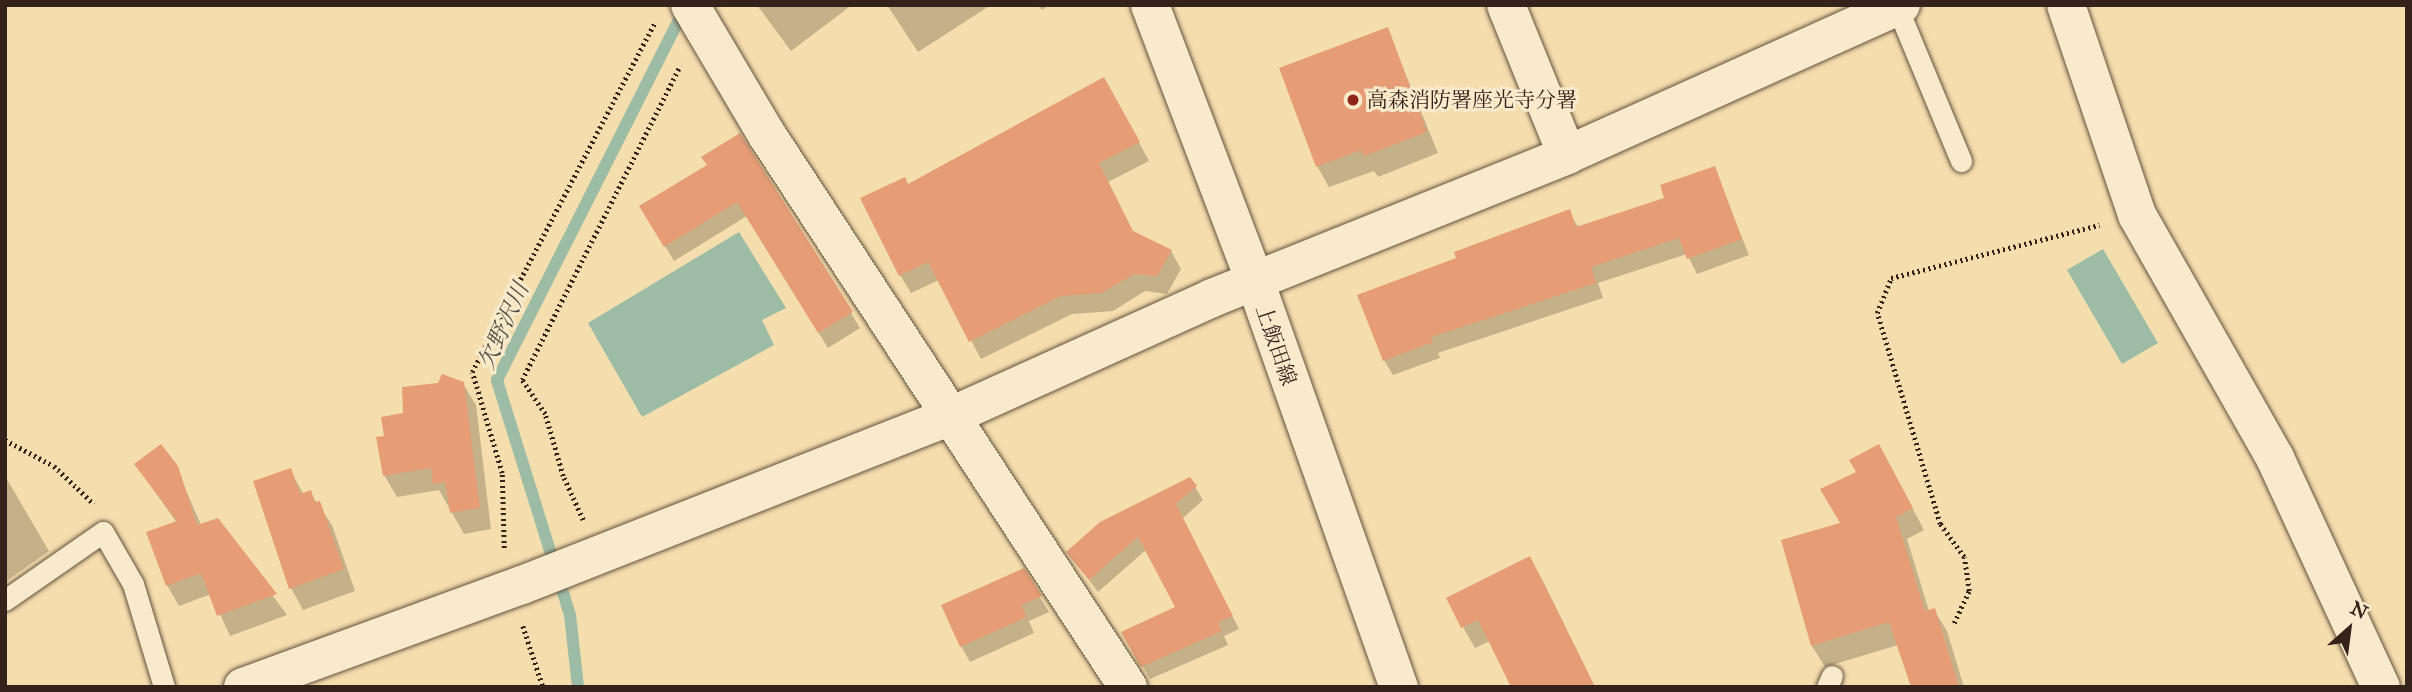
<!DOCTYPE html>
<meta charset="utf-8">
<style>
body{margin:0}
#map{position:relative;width:2412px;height:692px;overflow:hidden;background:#f5dead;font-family:"IM FELL Great Primer","Noto Serif JP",serif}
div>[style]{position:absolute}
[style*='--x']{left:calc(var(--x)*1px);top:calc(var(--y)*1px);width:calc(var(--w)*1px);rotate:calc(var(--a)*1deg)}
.water>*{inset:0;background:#9dbca6}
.shadow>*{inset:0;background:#0003}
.stream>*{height:12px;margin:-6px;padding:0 6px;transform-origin:6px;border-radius:6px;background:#9dbca6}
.building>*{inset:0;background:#e69d75}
.path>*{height:4.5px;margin-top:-2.25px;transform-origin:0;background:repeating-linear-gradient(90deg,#34221b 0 2px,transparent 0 5.5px)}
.roads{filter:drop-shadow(0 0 2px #645140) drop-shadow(0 0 2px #645140)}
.lane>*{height:21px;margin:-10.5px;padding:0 10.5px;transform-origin:10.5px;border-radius:10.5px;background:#f8eaca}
.street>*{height:38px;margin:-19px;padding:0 19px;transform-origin:19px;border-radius:19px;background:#f8eaca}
.secondary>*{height:38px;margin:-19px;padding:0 19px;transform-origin:19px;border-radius:19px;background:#f8eaca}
.dots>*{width:19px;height:19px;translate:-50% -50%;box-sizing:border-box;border:4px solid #f8eaca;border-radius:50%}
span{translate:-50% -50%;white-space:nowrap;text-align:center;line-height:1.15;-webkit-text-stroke:6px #f8eaca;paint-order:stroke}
.poi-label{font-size:21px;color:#34221b}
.left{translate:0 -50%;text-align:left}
.street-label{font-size:21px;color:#34221b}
.water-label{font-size:23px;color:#545045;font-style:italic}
.frame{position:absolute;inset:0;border:7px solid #34221b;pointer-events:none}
.north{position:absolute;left:2314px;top:594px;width:70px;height:70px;-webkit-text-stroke:5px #f8eaca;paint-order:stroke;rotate:28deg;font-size:19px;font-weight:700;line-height:28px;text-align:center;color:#34221b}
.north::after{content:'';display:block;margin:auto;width:24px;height:32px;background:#34221b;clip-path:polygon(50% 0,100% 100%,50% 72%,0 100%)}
</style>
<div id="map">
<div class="water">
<i style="clip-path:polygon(739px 232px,786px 308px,762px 320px,774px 345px,642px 417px,588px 323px)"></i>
<i style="clip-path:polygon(2103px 249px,2158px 343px,2122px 364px,2067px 270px)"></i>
</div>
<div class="shadow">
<i style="clip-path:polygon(757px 5px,852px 5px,791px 51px)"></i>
<i style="clip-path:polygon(887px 5px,991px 5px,918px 52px)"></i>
<i style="clip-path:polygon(1038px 5px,1049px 5px,1042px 10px)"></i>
<i style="clip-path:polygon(1387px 29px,1438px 153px,1378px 177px,1374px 171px,1329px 187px,1317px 166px)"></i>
<i style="clip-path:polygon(1114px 97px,1149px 161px,1108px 182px,1133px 233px,1171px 251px,1181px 269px,1167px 294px,1145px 291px,1113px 311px,1072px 314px,981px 359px,939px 280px,911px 293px,900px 275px,908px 186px)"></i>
<i style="clip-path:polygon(709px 166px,851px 313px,860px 328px,828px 348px,747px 216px,674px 261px,641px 206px)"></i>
<i style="clip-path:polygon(1714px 168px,1749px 255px,1697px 274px,1687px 254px,1598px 283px,1603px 298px,1438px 353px,1440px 358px,1393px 375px,1384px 360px,1458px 259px,1569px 212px,1579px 228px,1667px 199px)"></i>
<i style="clip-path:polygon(463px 384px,476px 405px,491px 529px,464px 534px,439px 490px,397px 497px,384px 475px,386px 437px,405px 415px)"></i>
<i style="clip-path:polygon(136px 465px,176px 467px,201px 525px,217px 520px,287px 615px,230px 636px,211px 594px,179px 606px,167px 585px,177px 523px)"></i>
<i style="clip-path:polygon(1891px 468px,1924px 530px,1907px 539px,1929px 611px,1934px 610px,1947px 631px,1964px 687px,1912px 687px,1898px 645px,1825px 667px,1812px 646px,1842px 524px)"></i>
<i style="clip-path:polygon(290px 470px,304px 495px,310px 493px,332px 525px,355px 591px,303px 610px,291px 588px,255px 482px)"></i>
<i style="clip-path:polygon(5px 476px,49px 551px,5px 582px)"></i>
<i style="clip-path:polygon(1195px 487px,1203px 500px,1182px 519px,1239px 629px,1224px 636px,1228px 645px,1150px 679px,1123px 632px,1177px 608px,1147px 549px,1098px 592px,1068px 552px)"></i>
<i style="clip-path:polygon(1529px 558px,1542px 579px,1595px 687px,1513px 687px,1490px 641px,1475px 648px,1463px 627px)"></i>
<i style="clip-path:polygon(1023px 570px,1049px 612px,1029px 621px,1034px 633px,970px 662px,961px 646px)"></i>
</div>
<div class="stream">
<i style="--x:578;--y:687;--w:72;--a:-96.3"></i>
<i style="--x:570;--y:615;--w:246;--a:-107.3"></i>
<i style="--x:497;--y:380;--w:415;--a:-63.2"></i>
</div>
<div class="building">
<i style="clip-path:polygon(1388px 27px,1427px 132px,1364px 156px,1361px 150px,1316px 167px,1279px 68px)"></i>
<i style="clip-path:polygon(1104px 77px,1140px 142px,1099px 163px,1133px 231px,1172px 250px,1157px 276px,1134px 274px,1102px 293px,1061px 296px,969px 342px,928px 262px,899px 276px,860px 198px,905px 177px,908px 184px)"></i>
<i style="clip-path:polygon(740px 133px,853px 312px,818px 333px,737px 202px,664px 247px,639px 206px,707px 165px,701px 157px)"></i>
<i style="clip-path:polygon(1715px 166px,1742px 239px,1687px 259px,1679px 238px,1591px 267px,1596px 283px,1431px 337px,1433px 342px,1383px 361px,1357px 295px,1456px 258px,1454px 252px,1570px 209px,1576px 227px,1664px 198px,1660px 185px)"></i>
<i style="clip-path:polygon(442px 374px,464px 382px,480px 508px,450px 513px,445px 482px,433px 484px,431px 468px,383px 476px,376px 437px,384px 436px,381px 417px,403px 413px,402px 387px,438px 383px)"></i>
<i style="clip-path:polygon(161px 444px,178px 466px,197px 525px,218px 518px,277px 594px,217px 616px,201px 573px,166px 586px,146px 532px,177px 521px,134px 464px)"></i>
<i style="clip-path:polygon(1879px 444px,1913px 508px,1896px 517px,1925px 611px,1935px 608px,1959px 687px,1911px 687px,1889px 622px,1811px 646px,1781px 540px,1840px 523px,1820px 489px,1856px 472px,1849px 460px)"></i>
<i style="clip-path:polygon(291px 468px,300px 494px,311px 490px,315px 502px,320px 501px,344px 569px,289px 589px,253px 481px)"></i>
<i style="clip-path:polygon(1190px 477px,1197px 486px,1176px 504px,1233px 616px,1218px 622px,1222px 631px,1141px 667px,1121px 632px,1175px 607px,1138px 537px,1089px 580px,1066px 552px,1100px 522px)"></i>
<i style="clip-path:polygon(1530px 556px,1595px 687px,1511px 687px,1478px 620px,1461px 628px,1446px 598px)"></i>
<i style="clip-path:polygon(1024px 568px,1042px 596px,1021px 605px,1027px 617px,960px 647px,941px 605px)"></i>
</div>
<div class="path">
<i style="--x:5;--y:440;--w:55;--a:28"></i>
<i style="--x:54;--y:466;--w:55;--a:43.5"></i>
<i style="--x:583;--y:520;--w:48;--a:-114.4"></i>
<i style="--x:563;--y:476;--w:65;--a:-106.2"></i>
<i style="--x:545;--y:414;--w:41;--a:-124.1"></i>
<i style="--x:522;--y:380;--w:352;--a:-63.3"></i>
<i style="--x:504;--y:548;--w:75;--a:-91.5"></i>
<i style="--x:502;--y:473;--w:105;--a:-106.5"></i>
<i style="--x:472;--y:372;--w:395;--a:-62.4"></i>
<i style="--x:1954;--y:623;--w:35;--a:-65"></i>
<i style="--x:1969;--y:591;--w:34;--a:-98"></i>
<i style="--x:1964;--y:557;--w:41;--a:-126"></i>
<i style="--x:1940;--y:524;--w:220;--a:-106.6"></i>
<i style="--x:1877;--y:313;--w:38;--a:-68"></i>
<i style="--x:1891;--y:278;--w:215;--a:-14.3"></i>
<i style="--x:523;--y:626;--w:64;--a:71.8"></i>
</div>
<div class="roads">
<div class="lane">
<i style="--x:1897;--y:7;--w:167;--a:67.4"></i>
<i style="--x:5;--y:600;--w:119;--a:-34.8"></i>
<i style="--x:103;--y:532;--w:60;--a:60"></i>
<i style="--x:133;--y:584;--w:108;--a:73.2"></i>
<i style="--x:1827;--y:687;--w:12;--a:-66"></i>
</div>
<div class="street">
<i style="--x:690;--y:5;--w:151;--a:59.4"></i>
<i style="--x:767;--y:135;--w:660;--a:56.82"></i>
<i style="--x:1506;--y:5;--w:162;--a:67.9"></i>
<i style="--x:2066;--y:5;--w:222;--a:71.3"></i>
<i style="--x:2137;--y:215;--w:279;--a:60.4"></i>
<i style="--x:2275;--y:458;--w:252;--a:65.2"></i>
</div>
<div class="secondary">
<i style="--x:1150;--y:5;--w:295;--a:69.2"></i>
<i style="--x:1255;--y:281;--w:431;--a:70.5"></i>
<i style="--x:243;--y:687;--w:297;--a:-20.1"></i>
<i style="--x:522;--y:585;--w:461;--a:-21.5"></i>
<i style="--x:951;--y:416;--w:286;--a:-24.3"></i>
<i style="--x:1212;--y:298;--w:383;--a:-21.9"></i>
<i style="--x:1567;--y:155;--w:366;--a:-24.2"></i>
</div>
</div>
<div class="dots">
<i style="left:1353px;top:100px;background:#8f2418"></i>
</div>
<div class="poi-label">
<span class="left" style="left:1367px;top:100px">高森消防署座光寺分署</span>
</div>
<div class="street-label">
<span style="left:1276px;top:345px;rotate:71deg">上飯田線</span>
</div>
<div class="water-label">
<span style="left:503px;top:326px;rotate:-66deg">欠野沢川</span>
</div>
<div class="frame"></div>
<div class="north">N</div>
</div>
